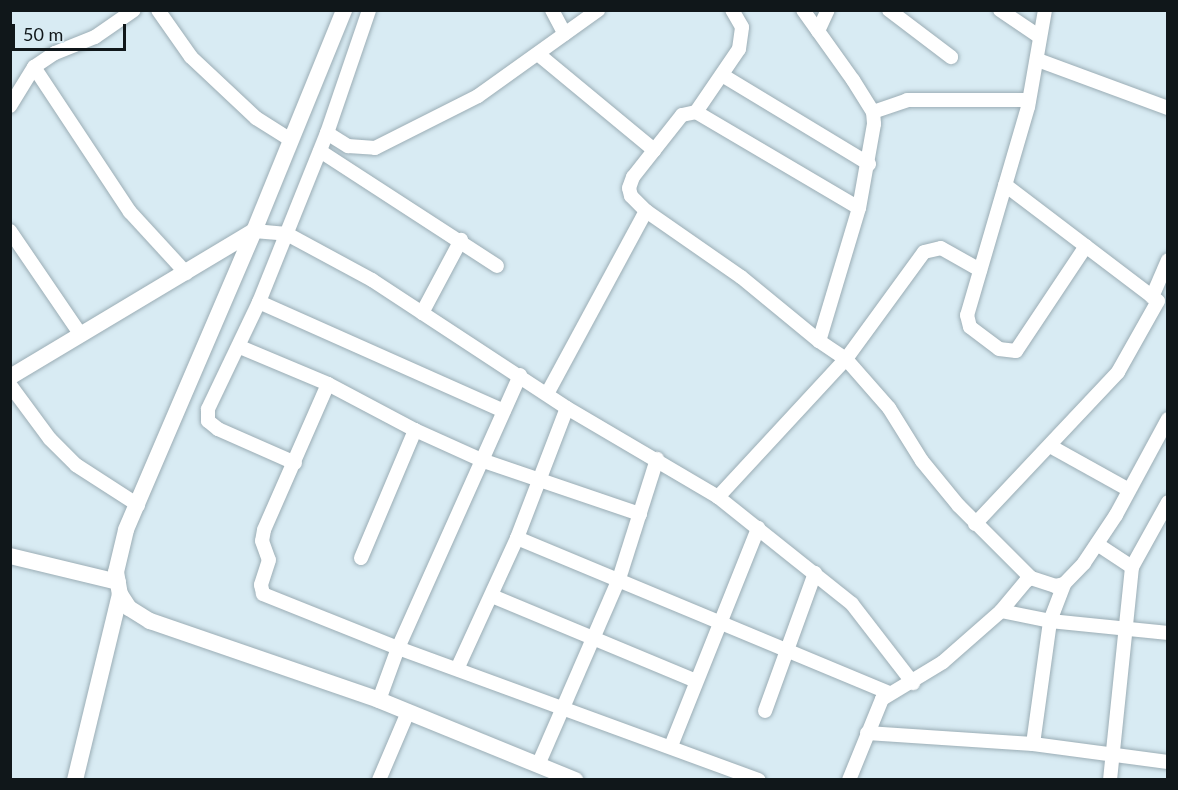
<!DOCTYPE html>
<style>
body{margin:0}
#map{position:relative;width:1178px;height:790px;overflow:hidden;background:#d8ebf3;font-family:Lato,sans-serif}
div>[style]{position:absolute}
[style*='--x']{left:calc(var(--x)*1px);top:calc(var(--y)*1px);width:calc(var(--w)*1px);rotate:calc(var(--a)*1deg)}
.roads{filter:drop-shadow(0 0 2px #9badb5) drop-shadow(0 0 2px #9badb5)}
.minor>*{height:14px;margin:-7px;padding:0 7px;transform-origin:7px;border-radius:7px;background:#fff}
.tertiary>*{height:16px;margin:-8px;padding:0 8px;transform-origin:8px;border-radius:8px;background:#fff}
span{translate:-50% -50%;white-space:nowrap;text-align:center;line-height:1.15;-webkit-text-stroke:6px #d8ebf3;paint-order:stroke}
.frame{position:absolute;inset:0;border:12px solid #10171a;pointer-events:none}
.scale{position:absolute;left:12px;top:24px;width:114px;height:27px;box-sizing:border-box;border:3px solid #10171a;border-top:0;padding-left:8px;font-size:18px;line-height:21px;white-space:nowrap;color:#10171a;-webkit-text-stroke:4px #d8ebf3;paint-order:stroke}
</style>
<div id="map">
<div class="roads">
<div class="minor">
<i style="--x:158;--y:10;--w:57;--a:54.9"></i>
<i style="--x:191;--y:57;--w:89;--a:43.2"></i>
<i style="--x:256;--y:118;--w:41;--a:32.2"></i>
<i style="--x:552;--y:10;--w:27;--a:62"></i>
<i style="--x:803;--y:10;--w:86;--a:54.5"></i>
<i style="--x:853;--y:80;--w:38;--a:58"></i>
<i style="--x:873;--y:112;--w:12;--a:85"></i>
<i style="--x:874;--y:124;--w:85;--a:100.1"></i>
<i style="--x:859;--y:208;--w:139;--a:106.7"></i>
<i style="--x:819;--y:341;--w:32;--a:34"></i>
<i style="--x:846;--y:359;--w:65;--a:48.7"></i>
<i style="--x:889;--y:408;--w:62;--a:58.1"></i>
<i style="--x:922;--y:461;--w:58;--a:50.6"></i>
<i style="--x:959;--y:506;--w:102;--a:45"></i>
<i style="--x:889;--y:10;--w:78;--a:37.2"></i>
<i style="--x:1000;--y:10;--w:48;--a:34"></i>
<i style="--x:1045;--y:10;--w:98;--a:99.9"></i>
<i style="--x:1028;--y:107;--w:217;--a:106.3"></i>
<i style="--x:967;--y:315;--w:12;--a:76"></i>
<i style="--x:970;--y:327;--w:36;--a:37"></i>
<i style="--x:999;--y:349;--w:17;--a:7"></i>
<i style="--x:1016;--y:351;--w:126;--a:-56.3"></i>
<i style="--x:818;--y:31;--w:23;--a:-65"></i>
<i style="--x:538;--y:54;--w:151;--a:39.6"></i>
<i style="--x:1038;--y:60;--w:139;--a:20.3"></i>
<i style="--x:34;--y:67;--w:174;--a:56.5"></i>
<i style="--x:130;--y:212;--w:83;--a:47.4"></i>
<i style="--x:722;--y:75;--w:172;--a:31.2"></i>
<i style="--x:10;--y:106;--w:46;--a:-58.4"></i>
<i style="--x:34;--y:67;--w:25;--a:-34"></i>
<i style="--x:55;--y:53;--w:43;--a:-21.8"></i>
<i style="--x:95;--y:37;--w:47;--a:-34.7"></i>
<i style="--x:696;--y:112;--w:76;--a:-55.7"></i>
<i style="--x:739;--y:49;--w:22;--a:-82"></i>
<i style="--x:742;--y:27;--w:20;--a:-120"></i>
<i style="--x:873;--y:112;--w:36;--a:-19"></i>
<i style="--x:907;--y:100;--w:122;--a:0"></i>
<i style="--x:327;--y:133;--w:25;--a:32"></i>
<i style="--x:348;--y:146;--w:27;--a:4"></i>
<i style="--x:375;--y:148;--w:115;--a:-26.8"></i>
<i style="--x:478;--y:96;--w:148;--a:-35.6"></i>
<i style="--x:320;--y:151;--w:211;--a:33"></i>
<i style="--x:10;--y:231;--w:126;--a:55.7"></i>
<i style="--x:254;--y:231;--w:33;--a:5"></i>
<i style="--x:287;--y:234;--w:97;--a:28.4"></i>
<i style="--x:372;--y:280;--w:233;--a:33.3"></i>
<i style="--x:567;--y:408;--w:175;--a:30.5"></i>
<i style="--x:718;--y:497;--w:171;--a:38.6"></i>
<i style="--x:852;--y:604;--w:100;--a:52.3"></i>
<i style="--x:1152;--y:297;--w:40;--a:-66.6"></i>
<i style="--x:259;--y:302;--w:268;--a:24"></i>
<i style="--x:422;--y:313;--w:83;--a:-61.9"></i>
<i style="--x:819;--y:341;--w:101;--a:-140.6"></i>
<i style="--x:741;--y:277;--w:116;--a:-145.2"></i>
<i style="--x:646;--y:211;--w:21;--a:-135"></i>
<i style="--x:631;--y:196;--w:8;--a:-104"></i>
<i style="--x:629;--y:188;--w:12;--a:-70"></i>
<i style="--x:633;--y:177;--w:79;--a:-51.7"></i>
<i style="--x:682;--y:115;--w:14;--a:-12"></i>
<i style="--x:696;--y:112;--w:189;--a:30.5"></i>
<i style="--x:240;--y:347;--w:95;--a:22.8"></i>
<i style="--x:328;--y:384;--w:98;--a:27.9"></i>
<i style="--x:415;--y:430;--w:72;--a:24.4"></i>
<i style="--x:481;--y:460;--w:168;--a:18.8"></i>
<i style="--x:328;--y:384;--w:159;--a:113.7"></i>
<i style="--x:264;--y:530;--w:11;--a:100"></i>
<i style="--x:262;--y:541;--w:20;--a:70"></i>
<i style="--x:269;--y:560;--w:26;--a:108"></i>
<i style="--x:261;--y:585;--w:9;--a:77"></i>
<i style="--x:263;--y:594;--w:145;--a:21.8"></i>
<i style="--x:398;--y:648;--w:384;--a:20.1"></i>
<i style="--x:10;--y:385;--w:67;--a:53.5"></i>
<i style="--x:50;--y:439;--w:37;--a:45"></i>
<i style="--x:76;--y:465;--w:74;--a:32.8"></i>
<i style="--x:547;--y:394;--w:208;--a:-61.6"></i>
<i style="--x:1050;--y:446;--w:90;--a:29.1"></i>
<i style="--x:295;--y:463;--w:84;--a:-156.2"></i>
<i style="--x:218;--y:429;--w:13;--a:-141"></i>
<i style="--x:208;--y:421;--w:12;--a:-90"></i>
<i style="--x:208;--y:409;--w:119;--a:-64.5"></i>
<i style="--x:259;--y:302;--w:182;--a:-68.1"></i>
<i style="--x:327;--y:133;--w:130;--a:-71.1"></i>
<i style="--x:718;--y:497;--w:188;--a:-47.2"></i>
<i style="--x:846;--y:359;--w:132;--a:-53.9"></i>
<i style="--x:924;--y:252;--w:17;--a:-13"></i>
<i style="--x:941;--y:248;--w:45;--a:29.4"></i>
<i style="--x:975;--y:524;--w:209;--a:-46.7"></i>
<i style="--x:1118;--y:372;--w:81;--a:-60.6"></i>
<i style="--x:1158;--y:301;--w:192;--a:-142.8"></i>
<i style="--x:517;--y:538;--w:403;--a:22.6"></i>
<i style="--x:1097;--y:544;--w:42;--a:33.3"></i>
<i style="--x:361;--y:558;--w:139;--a:-67.1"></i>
<i style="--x:492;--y:596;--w:221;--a:22.6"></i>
<i style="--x:1001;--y:611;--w:50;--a:11.5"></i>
<i style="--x:1050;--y:621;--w:119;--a:5.8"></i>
<i style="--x:458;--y:667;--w:142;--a:-65.4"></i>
<i style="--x:517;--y:538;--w:139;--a:-69"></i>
<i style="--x:379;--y:700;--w:55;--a:-69.9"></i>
<i style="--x:398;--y:648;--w:299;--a:-65.9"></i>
<i style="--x:765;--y:711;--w:147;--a:-70.1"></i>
<i style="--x:867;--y:733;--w:166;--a:3.8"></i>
<i style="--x:1033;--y:744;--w:136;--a:7.6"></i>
<i style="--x:1033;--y:744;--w:124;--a:-82.1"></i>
<i style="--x:1050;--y:621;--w:40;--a:-69"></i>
<i style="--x:671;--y:746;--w:235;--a:-68.2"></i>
<i style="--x:538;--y:765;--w:203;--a:-66.5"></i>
<i style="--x:619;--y:579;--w:126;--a:-72.4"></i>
<i style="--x:379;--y:780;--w:74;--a:-66.9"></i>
<i style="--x:849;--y:780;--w:87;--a:-67.8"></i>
<i style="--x:882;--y:699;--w:71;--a:-31.2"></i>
<i style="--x:943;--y:662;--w:77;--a:-41.3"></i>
<i style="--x:1001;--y:611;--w:39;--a:-50"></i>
<i style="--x:1026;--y:581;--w:6;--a:-31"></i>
<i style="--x:1031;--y:578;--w:25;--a:18"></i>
<i style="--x:1055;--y:586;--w:9;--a:-13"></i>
<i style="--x:1064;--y:584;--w:29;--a:-46"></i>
<i style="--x:1084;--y:563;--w:58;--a:-56.3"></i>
<i style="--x:1116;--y:515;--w:109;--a:-61.6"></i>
<i style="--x:1110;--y:780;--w:214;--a:-84.1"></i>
<i style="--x:1132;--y:567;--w:74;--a:-61"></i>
</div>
<div class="tertiary">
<i style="--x:254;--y:231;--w:325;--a:113.2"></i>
<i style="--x:126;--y:530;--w:43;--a:103.4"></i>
<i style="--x:116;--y:572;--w:22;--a:80"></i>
<i style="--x:120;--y:594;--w:17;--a:57"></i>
<i style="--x:129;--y:608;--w:25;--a:32"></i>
<i style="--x:150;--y:621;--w:242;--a:19"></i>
<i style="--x:379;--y:700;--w:212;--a:22.2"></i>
<i style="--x:10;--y:377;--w:284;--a:-30.9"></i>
<i style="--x:254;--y:231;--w:239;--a:-67.8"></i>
<i style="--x:10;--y:556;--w:111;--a:13.5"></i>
<i style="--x:75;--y:780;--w:191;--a:-76.4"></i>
</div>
</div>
<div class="frame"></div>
<div class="scale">50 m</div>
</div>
